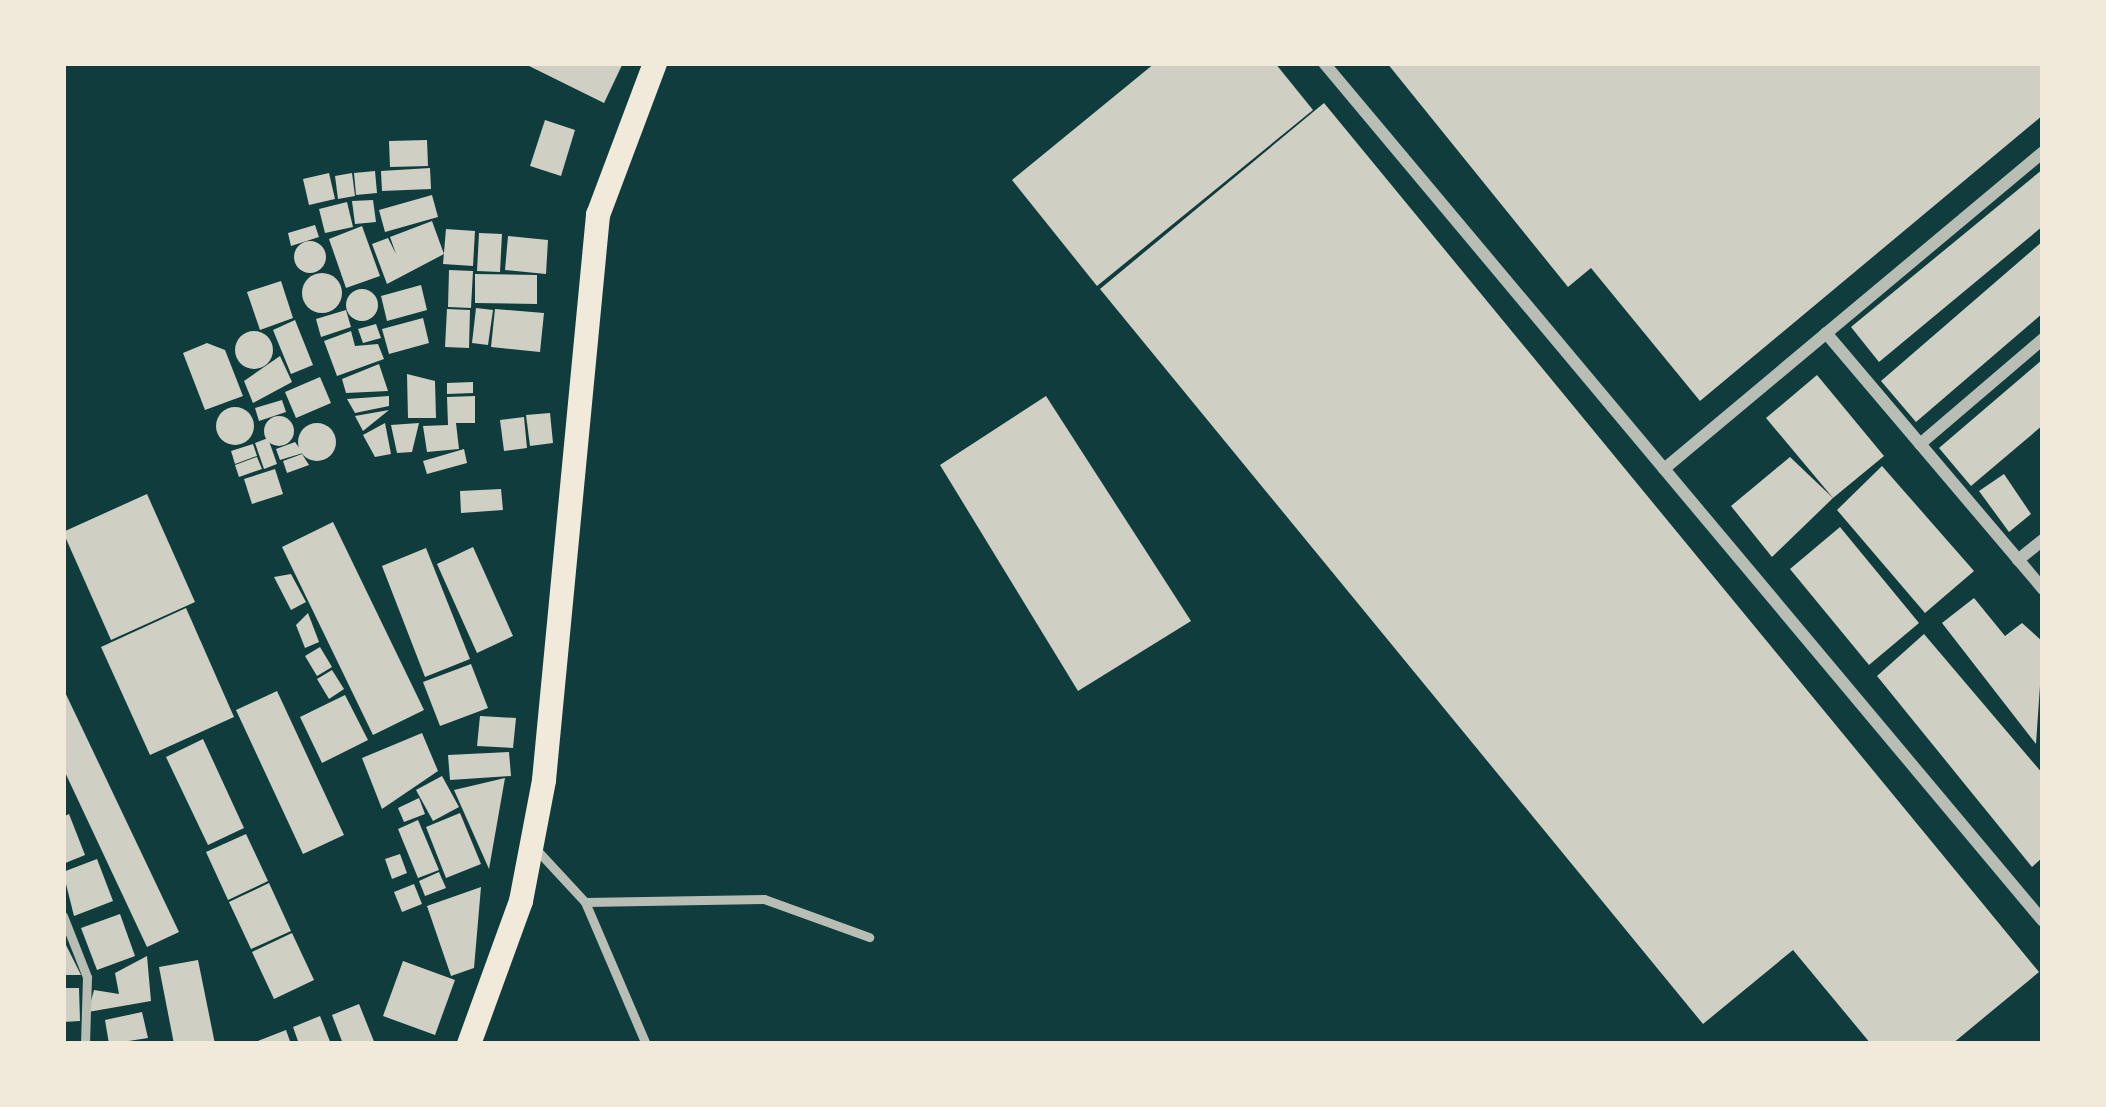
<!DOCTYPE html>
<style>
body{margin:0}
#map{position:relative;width:2106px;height:1107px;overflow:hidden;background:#0f3d3e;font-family:"Roboto Condensed",sans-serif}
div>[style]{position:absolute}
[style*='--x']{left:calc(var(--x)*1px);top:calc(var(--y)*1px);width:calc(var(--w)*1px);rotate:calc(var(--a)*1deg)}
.building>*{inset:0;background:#cfcfc3}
.round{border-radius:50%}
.service>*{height:9px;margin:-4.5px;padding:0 4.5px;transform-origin:4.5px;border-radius:4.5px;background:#b8beb3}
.minor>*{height:12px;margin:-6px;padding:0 6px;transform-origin:6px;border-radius:6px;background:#b8beb3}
.secondary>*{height:24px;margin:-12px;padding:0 12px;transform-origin:12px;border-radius:12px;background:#f1e9da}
span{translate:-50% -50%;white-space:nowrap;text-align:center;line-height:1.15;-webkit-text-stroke:12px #f1e9da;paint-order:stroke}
.frame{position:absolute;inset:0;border:66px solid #f1e9da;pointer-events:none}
</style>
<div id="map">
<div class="building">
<i style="clip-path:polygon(523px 63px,623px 63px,604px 103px)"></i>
<i style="clip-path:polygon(1155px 63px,1275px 63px,1313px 110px,1097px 286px,1012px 180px)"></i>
<i style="clip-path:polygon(1387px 63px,2043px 63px,2043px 115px,1700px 401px,1591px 268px,1568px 287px)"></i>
<i style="clip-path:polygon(1324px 103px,2039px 972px,1952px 1044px,1871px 1044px,1793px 950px,1703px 1024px,1100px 289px)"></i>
<i style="clip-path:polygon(545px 120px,575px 130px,561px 176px,530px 166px)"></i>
<i style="clip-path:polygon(427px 140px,428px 166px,390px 167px,389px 141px)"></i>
<i style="clip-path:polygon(430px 168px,431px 189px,382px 191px,381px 171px)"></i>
<i style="clip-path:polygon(2043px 169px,2043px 226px,1879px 362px,1851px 327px)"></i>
<i style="clip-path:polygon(375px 171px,377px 193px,356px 195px,354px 173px)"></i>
<i style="clip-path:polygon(329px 173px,335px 199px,309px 205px,303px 179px)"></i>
<i style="clip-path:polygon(352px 173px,355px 196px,338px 199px,335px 176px)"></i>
<i style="clip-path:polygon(432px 195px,438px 217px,385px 232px,379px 210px)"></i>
<i style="clip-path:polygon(373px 200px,376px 222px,355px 224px,352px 201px)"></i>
<i style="clip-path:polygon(347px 202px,353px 227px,325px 233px,319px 209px)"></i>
<i style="clip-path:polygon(432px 221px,444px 254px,387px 284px,372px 244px,388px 238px,396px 254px,390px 237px)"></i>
<i style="clip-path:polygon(315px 225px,319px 237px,291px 246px,288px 233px)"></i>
<i style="clip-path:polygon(362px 226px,380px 276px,346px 288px,329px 239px)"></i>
<i style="clip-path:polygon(446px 229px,475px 231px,473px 266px,443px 264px)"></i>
<i style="clip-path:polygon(479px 233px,502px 234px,500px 272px,477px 271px)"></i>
<i style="clip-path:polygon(508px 236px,548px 240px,546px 274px,505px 270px)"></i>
<i class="round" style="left:294px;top:241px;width:32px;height:32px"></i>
<i style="clip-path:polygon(2043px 241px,2043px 313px,1916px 422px,1881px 381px)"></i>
<i style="clip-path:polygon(449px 270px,473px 271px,471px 308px,448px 307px)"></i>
<i class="round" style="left:302px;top:273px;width:40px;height:40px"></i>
<i style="clip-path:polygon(475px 274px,537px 275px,537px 304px,475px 303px)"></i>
<i style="clip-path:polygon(281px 281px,293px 318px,260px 330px,247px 292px)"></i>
<i style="clip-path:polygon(421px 285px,427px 310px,387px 321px,381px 296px)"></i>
<i class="round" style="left:346px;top:289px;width:32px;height:32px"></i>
<i style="clip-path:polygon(476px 308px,493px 310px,488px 345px,472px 343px)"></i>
<i style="clip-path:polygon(447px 309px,470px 310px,469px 348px,445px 347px)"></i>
<i style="clip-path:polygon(495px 309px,544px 313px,540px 352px,491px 347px)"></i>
<i style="clip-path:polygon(346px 310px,351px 327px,321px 337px,316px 319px)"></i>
<i style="clip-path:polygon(423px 318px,429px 343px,389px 354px,382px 329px)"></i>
<i style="clip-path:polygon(295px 320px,313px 365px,291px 374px,273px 330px)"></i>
<i style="clip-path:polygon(376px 324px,381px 338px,363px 343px,358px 329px)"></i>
<i style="clip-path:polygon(351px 331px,355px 346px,378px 344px,384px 359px,337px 376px,324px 341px)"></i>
<i class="round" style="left:235px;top:331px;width:38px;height:38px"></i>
<i style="clip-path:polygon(207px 343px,225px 350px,243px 396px,205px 410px,183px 353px)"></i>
<i style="clip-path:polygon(280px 356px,292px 382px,253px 403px,244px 381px)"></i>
<i style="clip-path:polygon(2043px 359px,2043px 425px,1971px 486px,1939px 448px)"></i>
<i style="clip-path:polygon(379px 364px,388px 391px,346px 393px,342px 379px)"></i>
<i style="clip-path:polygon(407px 374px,435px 381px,436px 418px,408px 418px)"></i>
<i style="clip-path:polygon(1817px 375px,1884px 456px,1833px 498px,1766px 418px)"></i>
<i style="clip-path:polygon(320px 377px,331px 403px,296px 418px,285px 392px)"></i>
<i style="clip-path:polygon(473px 382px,473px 393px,447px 394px,447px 383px)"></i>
<i style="clip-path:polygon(389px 396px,389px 406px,355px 413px,347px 399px)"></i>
<i style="clip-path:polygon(475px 396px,475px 423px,456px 423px,459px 449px,427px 452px,423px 426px,448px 425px,447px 397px)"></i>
<i style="clip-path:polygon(1046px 396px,1191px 621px,1078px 691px,940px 465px)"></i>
<i style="clip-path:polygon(282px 400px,286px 412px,259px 421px,255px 408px)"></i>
<i class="round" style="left:216px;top:407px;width:38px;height:38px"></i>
<i style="clip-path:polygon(389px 410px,363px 431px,355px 416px)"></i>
<i style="clip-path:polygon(550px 413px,553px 443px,530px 446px,526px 415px)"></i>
<i class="round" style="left:264px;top:416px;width:30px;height:30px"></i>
<i style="clip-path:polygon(524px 417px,527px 448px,504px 451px,500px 420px)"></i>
<i style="clip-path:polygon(385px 423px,391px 454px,375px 457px,363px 435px)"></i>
<i style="clip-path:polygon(419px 423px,412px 452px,397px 453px,391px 425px)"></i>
<i class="round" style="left:298px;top:423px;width:38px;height:38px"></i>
<i style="clip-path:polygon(268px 438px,277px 464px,264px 469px,255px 443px)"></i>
<i style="clip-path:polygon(295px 442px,303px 453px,280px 460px,276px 449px)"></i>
<i style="clip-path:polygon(253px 444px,257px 456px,235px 464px,231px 451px)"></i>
<i style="clip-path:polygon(464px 449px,467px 463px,427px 474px,423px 461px)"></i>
<i style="clip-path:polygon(302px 454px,309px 465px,287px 473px,283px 461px)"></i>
<i style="clip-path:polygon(257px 457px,262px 469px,239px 477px,235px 465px)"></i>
<i style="clip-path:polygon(1790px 457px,1833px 498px,1772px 557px,1731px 506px)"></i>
<i style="clip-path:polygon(1882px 466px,1974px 571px,1925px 613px,1837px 510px)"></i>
<i style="clip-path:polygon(275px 469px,283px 494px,252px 504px,244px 479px)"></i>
<i style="clip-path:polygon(2004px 474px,2031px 514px,2009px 532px,1979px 491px)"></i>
<i style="clip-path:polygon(501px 489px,503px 510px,461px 513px,460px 491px)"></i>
<i style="clip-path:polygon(147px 494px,195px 602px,111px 640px,63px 532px)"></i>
<i style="clip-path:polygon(333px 522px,424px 710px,373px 735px,282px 547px)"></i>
<i style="clip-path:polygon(1840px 527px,1919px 623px,1869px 665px,1790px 569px)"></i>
<i style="clip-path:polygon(473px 547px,513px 636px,477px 653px,437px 564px)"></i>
<i style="clip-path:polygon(426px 548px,470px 659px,425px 677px,382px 566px)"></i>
<i style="clip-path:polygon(291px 574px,306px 602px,291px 610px,274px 577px)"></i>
<i style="clip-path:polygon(1974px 598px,2005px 636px,2022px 623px,2043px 642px,2036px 744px,1942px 623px)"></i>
<i style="clip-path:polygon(186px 608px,234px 717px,150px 755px,101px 647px)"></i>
<i style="clip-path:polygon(308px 613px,319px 642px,305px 648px,296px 625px)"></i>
<i style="clip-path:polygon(1924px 634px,2043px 774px,2043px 857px,2032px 867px,1877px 676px)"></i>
<i style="clip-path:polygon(320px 647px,332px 667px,317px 676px,305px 656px)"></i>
<i style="clip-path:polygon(471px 664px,488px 708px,440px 726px,423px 682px)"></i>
<i style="clip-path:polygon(332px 670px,344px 689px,329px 699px,317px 679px)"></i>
<i style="clip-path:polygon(63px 688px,179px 932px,147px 947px,63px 768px)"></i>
<i style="clip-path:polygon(277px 691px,344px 835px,303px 854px,236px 710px)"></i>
<i style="clip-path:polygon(345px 695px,368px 740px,322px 763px,300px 717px)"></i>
<i style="clip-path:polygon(480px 716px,516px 718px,513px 748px,477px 746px)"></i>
<i style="clip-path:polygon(422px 733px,438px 771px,382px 809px,362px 758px)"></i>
<i style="clip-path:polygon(203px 739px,244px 828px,208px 845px,166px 757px)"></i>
<i style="clip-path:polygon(509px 752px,511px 776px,450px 780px,448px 755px)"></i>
<i style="clip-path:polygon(442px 776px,459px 807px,433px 821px,416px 790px)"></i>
<i style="clip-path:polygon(505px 778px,489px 869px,454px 790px)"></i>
<i style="clip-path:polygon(419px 798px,425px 814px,404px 822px,398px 808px)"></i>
<i style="clip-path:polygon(460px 813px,481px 864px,446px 878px,426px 827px)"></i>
<i style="clip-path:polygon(69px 814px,85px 855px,63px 864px,63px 817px)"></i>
<i style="clip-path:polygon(418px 820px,439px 870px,418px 878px,398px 829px)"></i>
<i style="clip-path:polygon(246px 834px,268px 881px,228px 900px,206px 852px)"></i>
<i style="clip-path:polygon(400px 854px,407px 873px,392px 879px,385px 859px)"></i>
<i style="clip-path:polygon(97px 859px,113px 901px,74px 916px,63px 872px)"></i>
<i style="clip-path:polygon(439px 872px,446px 888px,425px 896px,419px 881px)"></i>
<i style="clip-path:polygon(269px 883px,291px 931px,251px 949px,229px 902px)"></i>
<i style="clip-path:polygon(414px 884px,422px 904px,402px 912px,394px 892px)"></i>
<i style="clip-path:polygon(481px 887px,474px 968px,451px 976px,427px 906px)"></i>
<i style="clip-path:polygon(120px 914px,135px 956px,97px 970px,81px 928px)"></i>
<i style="clip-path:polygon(292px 933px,314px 980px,274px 999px,252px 952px)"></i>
<i style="clip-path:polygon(63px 939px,81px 975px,63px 975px)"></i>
<i style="clip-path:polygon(147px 956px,151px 1001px,88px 1012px,94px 990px,119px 994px,115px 973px)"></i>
<i style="clip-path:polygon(198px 960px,215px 1044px,174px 1044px,159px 967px)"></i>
<i style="clip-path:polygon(403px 961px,455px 980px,435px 1035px,383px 1016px)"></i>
<i style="clip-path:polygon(63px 988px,79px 988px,80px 1021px,63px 1022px)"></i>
<i style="clip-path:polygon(359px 1004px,375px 1044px,343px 1044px,332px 1015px)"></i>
<i style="clip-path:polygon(142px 1012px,148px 1038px,109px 1044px,105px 1020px)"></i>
<i style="clip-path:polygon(320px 1016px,331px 1044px,299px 1044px,293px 1027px)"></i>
<i style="clip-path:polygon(286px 1030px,291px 1044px,250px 1044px)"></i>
</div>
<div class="service">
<i style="--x:535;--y:848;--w:74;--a:47.2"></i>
<i style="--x:585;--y:902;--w:155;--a:66.8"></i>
<i style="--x:585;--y:902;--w:179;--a:-1"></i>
<i style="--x:764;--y:899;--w:112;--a:19.9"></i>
<i style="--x:63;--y:916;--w:66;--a:68.5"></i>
<i style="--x:87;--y:977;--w:67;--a:91.7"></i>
</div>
<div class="minor">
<i style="--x:1324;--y:63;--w:1119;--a:50.04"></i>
<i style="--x:1826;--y:333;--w:336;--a:49.7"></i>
<i style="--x:1920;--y:444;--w:162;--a:-40.5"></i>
<i style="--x:1664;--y:469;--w:494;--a:-39.9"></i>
<i style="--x:2018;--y:560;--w:32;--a:-39"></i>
</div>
<div class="secondary">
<i style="--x:469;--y:1044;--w:152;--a:-70"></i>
<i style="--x:521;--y:901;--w:123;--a:-79.2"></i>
<i style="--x:544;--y:780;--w:568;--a:-84.54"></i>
<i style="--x:598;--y:215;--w:162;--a:-69.4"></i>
</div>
<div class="frame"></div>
</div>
